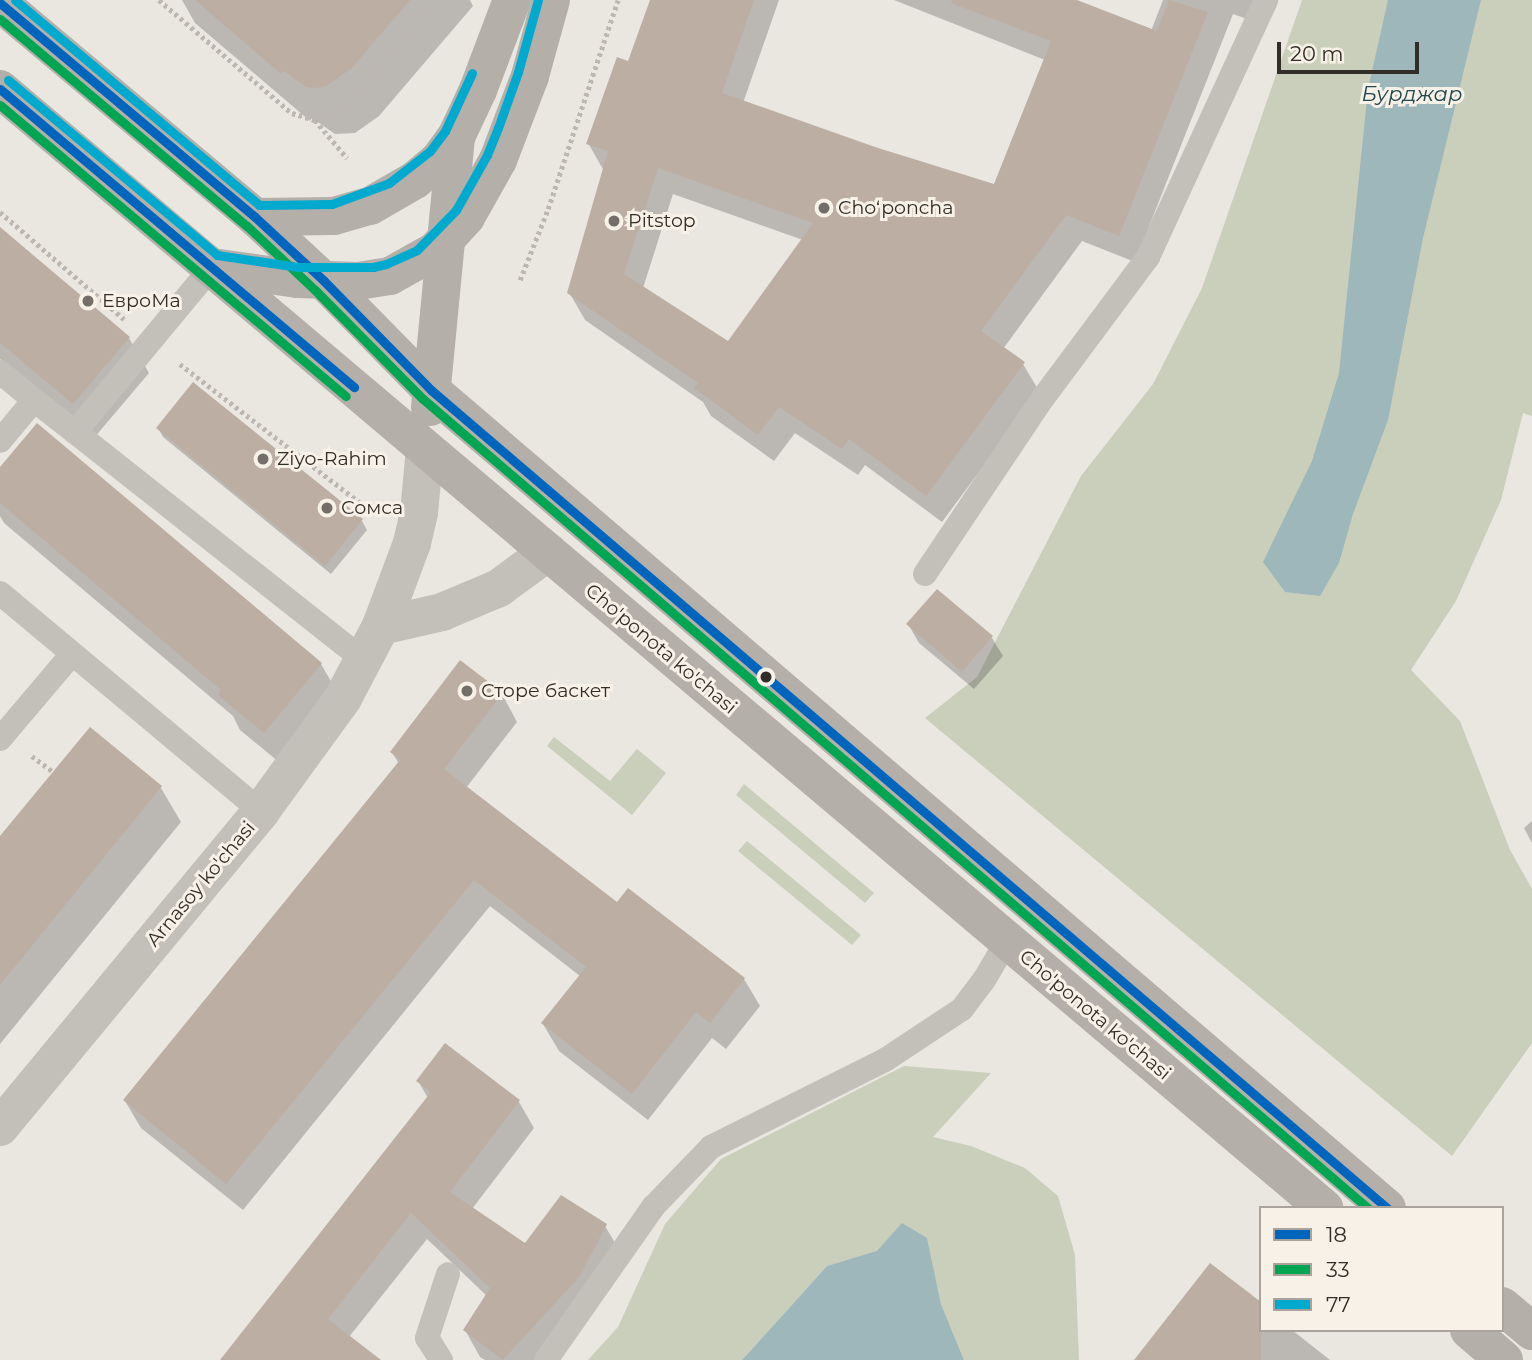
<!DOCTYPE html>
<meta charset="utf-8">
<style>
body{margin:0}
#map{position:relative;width:1532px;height:1360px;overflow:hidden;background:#eae7e0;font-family:Montserrat,sans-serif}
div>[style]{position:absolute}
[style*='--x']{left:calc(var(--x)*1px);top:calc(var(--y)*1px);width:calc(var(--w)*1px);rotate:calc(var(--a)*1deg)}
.green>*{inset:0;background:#c9cfbb}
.water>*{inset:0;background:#9eb7ba}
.shadow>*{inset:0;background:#0003}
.building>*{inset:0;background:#bcaea3}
.path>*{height:4.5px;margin-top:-2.25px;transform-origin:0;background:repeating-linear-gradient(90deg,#bcb7b1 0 3.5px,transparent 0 7px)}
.lane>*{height:24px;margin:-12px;padding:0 12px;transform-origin:12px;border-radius:12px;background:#c3bfb9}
.street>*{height:38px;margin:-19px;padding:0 19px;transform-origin:19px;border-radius:19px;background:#c3bfb9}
.secondary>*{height:38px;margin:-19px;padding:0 19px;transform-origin:19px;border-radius:19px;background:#b4afa9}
.bus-1>*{height:9px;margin:-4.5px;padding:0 4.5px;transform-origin:4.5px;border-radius:4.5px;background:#0065bd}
.bus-2>*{height:9px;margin:-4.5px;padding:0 4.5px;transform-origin:4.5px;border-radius:4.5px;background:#00a651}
.bus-3>*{height:9px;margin:-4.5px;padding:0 4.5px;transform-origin:4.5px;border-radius:4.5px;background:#00a9ce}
.dots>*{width:19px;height:19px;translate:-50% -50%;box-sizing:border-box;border:4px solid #f7f1e7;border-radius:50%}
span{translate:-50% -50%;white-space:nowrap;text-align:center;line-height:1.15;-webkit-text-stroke:6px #f7f1e7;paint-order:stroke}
.poi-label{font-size:19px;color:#332d28}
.left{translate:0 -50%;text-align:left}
.street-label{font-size:19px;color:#332d28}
.water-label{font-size:21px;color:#224850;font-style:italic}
.legend{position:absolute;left:1259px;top:1206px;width:245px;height:126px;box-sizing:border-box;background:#f7f1e7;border:2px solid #a9a39b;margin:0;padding:9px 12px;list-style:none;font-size:21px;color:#332d28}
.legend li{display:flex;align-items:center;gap:14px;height:35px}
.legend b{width:35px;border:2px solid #a9a39b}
.scale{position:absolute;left:1277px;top:42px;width:142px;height:32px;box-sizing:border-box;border:4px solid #332d28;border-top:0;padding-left:9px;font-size:21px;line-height:24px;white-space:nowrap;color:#332d28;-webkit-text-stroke:5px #f7f1e7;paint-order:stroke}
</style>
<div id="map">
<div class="green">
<i style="clip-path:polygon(1302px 0,1532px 0,1532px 416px,1523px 413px,1501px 500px,1456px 601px,1411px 670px,1460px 721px,1510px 850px,1532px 889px,1532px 1043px,1452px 1156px,925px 718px,977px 677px,1081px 476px,1153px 384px,1202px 288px)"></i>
<i style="clip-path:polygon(554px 737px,610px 781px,637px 749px,666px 773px,632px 815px,547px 746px)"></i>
<i style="clip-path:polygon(744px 784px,874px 893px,865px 903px,736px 795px)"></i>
<i style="clip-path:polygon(747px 841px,861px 935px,852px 945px,738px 851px)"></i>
<i style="clip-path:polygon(904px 1066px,991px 1073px,933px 1137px,971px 1146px,1025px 1168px,1058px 1196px,1075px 1255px,1079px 1360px,964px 1360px,941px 1304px,927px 1239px,827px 1266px,742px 1360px,588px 1360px,618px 1327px,665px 1224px,721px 1159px)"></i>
</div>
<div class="water">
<i style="clip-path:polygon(1388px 0,1481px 0,1423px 238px,1388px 420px,1353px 514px,1339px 563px,1320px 596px,1285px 592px,1263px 562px,1312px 461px,1339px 373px,1368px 89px)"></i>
<i style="clip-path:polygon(902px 1223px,927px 1238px,941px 1304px,964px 1360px,742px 1360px,827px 1266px,877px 1251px)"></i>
</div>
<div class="shadow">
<i style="clip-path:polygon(182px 0,470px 0,473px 6px,379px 116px,355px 133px,335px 134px,312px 118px,310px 121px,195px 23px)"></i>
<i style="clip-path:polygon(evenodd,651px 0,779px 0,743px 103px,874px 149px,995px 186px,1045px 60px,894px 0,1072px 0,1151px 31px,1163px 0,1273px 0,1264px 25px,1233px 14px,1135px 262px,1082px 241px,1003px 349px,1023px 364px,1039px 391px,942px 522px,865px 465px,858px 475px,795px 433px,774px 461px,711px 416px,703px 402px,585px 320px,569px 292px,604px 171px,588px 143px,630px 63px,651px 0,673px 194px,803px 240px,729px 343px,643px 288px,673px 194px)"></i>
<i style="clip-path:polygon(0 229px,129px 338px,149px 373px,94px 438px,0 359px)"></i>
<i style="clip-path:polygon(193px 385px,362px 521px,367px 530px,331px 574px,163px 437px,158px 428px)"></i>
<i style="clip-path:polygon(0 469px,321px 664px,341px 699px,285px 767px,240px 730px,233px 716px,4px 523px,0 516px)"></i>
<i style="clip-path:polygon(937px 591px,992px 638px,1003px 656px,974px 689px,919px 643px,908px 624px)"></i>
<i style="clip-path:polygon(502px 694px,517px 722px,466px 788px,617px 905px,744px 979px,760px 1006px,726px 1049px,712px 1038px,648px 1120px,559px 1051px,543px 1024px,580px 976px,490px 906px,243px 1210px,141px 1128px,125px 1101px,399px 764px,392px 752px)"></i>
<i style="clip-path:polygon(90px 729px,161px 788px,181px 822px,0 1044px,0 839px)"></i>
<i style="clip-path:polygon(1532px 821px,1532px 843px,1524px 828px)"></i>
<i style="clip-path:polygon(418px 1081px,519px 1102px,534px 1128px,472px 1209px,526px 1246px,605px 1226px,621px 1253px,544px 1360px,485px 1360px,480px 1357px,465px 1330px,487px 1296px,427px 1239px,349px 1337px,379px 1360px,223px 1360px,428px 1098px)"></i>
<i style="clip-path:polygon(1261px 1330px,1292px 1330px,1330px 1360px,1137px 1360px)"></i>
</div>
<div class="building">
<i style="clip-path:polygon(195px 0,410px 0,352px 68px,328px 85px,317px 88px,306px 87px,284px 71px,281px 74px)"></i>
<i style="clip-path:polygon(evenodd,650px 0,754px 0,722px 93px,875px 147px,994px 184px,1051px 41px,951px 3px,952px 0,1077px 0,1157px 31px,1169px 0,1208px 12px,1119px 236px,1066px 215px,981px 331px,1025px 362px,926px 496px,849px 439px,842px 449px,779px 407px,758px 435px,694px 388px,698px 383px,567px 293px,608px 151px,586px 144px,617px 57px,628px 61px,650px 0,658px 168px,813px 223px,728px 341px,624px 274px,658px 168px)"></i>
<i style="clip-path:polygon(0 227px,130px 337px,73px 404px,0 343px)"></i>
<i style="clip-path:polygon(193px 382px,363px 519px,325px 566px,156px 428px)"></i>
<i style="clip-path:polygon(37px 423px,322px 663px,264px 733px,218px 695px,221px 690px,0 503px,0 467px)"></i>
<i style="clip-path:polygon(937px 589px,993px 636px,962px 672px,906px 624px)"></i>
<i style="clip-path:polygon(460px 660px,503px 693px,444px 769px,617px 902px,628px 888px,745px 978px,710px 1023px,696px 1012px,632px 1094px,541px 1023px,586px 967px,474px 880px,226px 1184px,123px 1100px,400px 760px,390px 752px)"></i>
<i style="clip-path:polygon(90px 727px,162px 786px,0 985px,0 836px)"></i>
<i style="clip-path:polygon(445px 1043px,520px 1100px,450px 1192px,525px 1243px,561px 1195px,607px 1224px,580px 1276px,503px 1360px,463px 1330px,490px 1288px,411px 1213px,328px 1319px,381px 1360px,220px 1360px,431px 1092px,416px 1081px)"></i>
<i style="clip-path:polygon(1210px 1263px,1261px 1302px,1261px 1360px,1134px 1360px)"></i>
</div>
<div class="path">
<i style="--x:159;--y:0;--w:175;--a:40.4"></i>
<i style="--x:292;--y:113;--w:24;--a:17"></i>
<i style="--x:315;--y:120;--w:50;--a:49.9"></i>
<i style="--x:315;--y:120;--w:30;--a:-17"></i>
<i style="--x:344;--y:111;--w:142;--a:-51.6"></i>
<i style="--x:0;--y:212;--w:164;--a:40.8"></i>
<i style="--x:520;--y:280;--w:76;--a:-68.5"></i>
<i style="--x:548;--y:209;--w:220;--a:-71.5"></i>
<i style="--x:180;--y:364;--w:246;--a:37.6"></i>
<i style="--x:32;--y:756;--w:26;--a:37"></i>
</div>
<div class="lane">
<i style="--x:0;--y:372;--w:44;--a:39.5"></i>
<i style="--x:34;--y:400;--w:53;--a:129.7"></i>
<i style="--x:34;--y:400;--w:52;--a:38"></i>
<i style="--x:75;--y:432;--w:214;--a:-50.3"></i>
<i style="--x:75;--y:432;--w:368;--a:38.3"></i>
<i style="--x:925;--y:574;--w:212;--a:-56.2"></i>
<i style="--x:1043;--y:398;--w:176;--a:-53.3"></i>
<i style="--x:1148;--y:257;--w:283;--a:-65.3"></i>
<i style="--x:0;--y:593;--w:340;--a:39.9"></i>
<i style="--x:0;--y:739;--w:111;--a:-49.7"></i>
<i style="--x:441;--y:1360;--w:26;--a:-122"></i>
<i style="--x:427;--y:1338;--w:67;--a:-71.8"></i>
<i style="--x:546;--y:1360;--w:188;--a:-55"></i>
<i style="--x:654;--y:1206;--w:82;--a:-46"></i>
<i style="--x:711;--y:1147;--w:195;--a:-26.6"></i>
<i style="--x:885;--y:1060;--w:92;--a:-33.5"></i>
<i style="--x:962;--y:1009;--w:36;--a:-53"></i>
<i style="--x:984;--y:980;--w:45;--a:-59.5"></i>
</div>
<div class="street">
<i style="--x:381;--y:626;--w:63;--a:-12.9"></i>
<i style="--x:442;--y:612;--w:62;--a:-22.8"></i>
<i style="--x:499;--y:588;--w:61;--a:-36.3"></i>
<i style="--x:0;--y:1127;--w:410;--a:-50.4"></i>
<i style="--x:261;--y:811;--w:140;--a:-54"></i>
<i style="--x:343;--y:698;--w:81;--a:-62.2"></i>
<i style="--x:381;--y:626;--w:89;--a:-69.5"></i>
<i style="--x:412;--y:543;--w:31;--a:-77"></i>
<i style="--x:419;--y:513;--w:65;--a:-84.7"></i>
</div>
<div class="secondary">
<i style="--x:0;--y:3;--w:333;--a:40"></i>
<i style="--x:255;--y:217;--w:94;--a:42.8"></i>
<i style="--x:324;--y:281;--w:153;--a:45.5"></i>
<i style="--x:431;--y:390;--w:1258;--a:40.55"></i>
<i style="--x:0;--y:89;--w:1734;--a:40.2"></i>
<i style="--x:255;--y:217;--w:79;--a:-0.7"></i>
<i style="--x:334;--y:216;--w:37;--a:-16"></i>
<i style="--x:370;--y:206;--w:52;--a:-30"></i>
<i style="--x:415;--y:180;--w:31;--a:-40"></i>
<i style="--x:439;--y:160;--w:29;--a:-54"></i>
<i style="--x:456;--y:137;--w:52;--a:-64.9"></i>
<i style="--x:478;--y:90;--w:96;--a:-69.3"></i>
<i style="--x:212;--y:267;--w:86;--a:8"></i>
<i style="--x:297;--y:279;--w:61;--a:1.9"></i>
<i style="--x:358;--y:281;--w:32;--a:-9"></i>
<i style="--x:390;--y:276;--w:51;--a:-29.1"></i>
<i style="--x:435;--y:251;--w:46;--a:-47.6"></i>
<i style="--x:466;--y:217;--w:65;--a:-60.7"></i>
<i style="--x:498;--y:160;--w:90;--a:-69.1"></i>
<i style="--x:530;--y:76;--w:79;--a:-74.6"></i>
<i style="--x:430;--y:407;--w:271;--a:-84.5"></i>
<i style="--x:1502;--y:1306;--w:39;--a:40"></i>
<i style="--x:1469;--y:1330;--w:46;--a:40.6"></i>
</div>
<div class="bus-1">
<i style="--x:0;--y:3;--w:333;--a:40"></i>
<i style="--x:255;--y:217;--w:94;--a:42.8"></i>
<i style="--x:324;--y:281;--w:153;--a:45.5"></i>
<i style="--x:431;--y:390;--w:1258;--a:40.55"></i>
<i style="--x:0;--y:89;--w:463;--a:40.1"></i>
</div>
<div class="bus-2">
<i style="--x:0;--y:19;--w:322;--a:40"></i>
<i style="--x:247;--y:226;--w:93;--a:43.3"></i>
<i style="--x:315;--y:290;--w:153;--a:45.3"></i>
<i style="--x:423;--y:399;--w:1244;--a:40.57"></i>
<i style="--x:0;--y:105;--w:452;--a:40.1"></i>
</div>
<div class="bus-3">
<i style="--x:15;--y:0;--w:319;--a:40"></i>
<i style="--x:259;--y:205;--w:73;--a:-0.8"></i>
<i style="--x:332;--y:204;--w:61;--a:-20.2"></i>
<i style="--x:389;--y:183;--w:52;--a:-38"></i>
<i style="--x:430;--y:151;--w:25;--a:-53"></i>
<i style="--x:445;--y:131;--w:64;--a:-65"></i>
<i style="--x:8;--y:80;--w:273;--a:39.9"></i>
<i style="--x:217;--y:255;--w:82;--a:8.4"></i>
<i style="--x:298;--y:267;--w:75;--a:0"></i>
<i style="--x:373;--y:267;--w:13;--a:-13"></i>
<i style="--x:386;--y:264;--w:34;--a:-24"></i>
<i style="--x:417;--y:250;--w:56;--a:-45.7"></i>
<i style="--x:456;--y:210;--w:63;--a:-60.6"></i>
<i style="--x:487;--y:155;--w:29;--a:-68"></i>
<i style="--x:498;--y:128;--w:59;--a:-70.3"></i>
<i style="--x:518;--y:72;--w:75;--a:-74.5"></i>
</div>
<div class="dots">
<i style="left:824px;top:208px;background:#736e68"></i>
<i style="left:614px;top:221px;background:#736e68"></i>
<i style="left:88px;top:301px;background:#736e68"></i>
<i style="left:263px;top:459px;background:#736e68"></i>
<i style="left:327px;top:508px;background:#736e68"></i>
<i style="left:766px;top:677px;background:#332d28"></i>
<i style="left:467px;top:691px;background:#736e68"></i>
</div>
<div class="poi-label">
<span class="left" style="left:838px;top:208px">Choʻponcha</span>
<span class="left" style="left:628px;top:221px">Pitstop</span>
<span class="left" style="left:102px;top:301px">ЕвроМа</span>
<span class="left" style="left:277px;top:459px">Ziyo-Rahim</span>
<span class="left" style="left:341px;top:508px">Сомса</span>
<span class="left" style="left:481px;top:691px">Сторе баскет</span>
</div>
<div class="street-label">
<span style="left:661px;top:649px;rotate:40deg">Cho'ponota ko'chasi</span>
<span style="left:201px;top:884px;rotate:-50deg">Arnasoy ko'chasi</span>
<span style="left:1095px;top:1015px;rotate:40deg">Cho'ponota ko'chasi</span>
</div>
<div class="water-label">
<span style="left:1412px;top:94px">Бурджар</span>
</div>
<ul class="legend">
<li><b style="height:9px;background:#0065bd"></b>18</li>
<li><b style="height:9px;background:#00a651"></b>33</li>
<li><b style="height:9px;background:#00a9ce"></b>77</li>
</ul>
<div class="scale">20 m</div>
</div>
